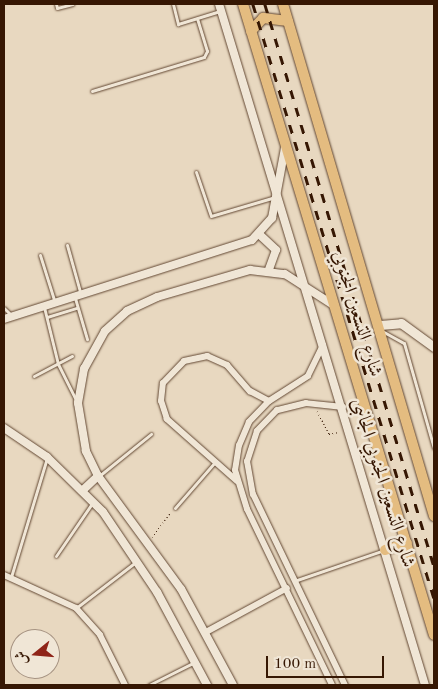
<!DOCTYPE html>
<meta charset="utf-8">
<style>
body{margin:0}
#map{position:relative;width:438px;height:689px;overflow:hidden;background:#e8d8c0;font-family:"Old Standard TT",Amiri,serif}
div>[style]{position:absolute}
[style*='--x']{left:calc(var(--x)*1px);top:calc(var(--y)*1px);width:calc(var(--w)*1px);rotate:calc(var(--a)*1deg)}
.path>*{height:1px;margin-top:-0.5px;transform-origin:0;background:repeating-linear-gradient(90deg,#361703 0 1px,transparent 0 3.5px)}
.roads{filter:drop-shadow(0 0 1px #624732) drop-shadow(0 0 1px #624732)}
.service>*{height:3px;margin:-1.5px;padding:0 1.5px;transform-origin:1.5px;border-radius:1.5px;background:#f0e6d6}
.minor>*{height:6px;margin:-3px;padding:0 3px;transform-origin:3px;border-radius:3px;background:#f0e6d6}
.tertiary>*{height:8px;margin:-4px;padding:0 4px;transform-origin:4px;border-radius:4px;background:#f0e6d6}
.secondary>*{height:9px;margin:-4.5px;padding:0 4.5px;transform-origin:4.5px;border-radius:4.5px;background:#f0e6d6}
.primary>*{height:10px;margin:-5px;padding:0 5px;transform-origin:5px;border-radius:5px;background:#e4bc80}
.rail>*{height:2.5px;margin-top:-1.25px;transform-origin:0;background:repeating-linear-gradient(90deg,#361703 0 9px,transparent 0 18px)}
span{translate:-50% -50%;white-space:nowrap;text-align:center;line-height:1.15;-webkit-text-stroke:5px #f0e6d6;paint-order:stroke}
.street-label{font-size:19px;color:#361703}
.frame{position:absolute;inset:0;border:5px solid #361703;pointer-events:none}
.north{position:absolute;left:10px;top:629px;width:50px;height:50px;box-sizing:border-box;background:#f0e6d6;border:1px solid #a69382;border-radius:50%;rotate:253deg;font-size:14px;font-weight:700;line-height:20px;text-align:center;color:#361703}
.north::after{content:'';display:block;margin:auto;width:18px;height:22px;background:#8f2418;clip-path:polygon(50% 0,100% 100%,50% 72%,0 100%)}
.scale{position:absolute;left:266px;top:656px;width:118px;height:22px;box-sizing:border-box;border:2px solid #361703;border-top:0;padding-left:6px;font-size:15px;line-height:18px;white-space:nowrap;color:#361703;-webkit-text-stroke:4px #f0e6d6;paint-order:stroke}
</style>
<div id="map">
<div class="path">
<i style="--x:317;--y:411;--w:26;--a:62"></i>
<i style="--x:329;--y:434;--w:10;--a:-11"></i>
<i style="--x:152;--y:537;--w:31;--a:-53"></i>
</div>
<div class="roads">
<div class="service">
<i style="--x:56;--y:4;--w:4;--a:76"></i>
<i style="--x:57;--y:8;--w:16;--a:-14"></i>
<i style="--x:173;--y:4;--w:21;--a:76"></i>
<i style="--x:178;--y:24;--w:44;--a:-17.2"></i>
<i style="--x:92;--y:91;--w:117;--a:-16.9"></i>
<i style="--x:204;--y:57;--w:7;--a:-63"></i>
<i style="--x:207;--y:51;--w:34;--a:-107"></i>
<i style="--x:196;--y:172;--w:46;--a:71.2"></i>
<i style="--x:211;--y:216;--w:67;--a:-16.5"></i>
<i style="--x:67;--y:245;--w:52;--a:74.4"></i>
<i style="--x:40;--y:255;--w:50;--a:72.6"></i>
<i style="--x:75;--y:298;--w:43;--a:73.7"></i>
<i style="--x:44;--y:307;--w:59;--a:76.2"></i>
<i style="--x:58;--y:364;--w:42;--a:63.4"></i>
<i style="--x:4;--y:308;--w:11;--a:45"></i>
<i style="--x:47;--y:317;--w:31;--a:-17"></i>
<i style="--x:382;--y:331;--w:25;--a:29"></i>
<i style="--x:404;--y:343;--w:109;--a:74.1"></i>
<i style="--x:34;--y:376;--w:43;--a:-27.8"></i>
<i style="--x:99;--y:476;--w:67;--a:-38.9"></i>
<i style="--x:175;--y:508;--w:61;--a:-49"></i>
<i style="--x:56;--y:556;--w:65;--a:-55.6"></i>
<i style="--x:11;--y:577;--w:124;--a:-73.2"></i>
<i style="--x:297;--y:580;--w:92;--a:-19"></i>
<i style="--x:76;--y:608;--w:77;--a:-37.6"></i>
<i style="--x:149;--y:685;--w:51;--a:-26.6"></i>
</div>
<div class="minor">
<i style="--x:323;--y:345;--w:34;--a:116"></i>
<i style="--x:308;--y:376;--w:46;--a:147.3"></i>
<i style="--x:269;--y:401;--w:29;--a:134"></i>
<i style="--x:249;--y:422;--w:25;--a:113"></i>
<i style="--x:239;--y:445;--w:25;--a:99"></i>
<i style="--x:235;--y:470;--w:41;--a:72.9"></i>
<i style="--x:247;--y:509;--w:195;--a:64.2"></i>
<i style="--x:343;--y:407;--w:37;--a:-174"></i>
<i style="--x:306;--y:403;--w:30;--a:166"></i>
<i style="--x:277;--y:410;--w:29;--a:134"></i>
<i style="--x:257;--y:431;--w:32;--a:108"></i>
<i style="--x:247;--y:461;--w:34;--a:80"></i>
<i style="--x:253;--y:494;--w:212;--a:64.3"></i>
<i style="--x:237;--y:481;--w:94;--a:-138.5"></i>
<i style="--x:167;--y:419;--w:19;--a:-108"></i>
<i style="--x:161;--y:401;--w:18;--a:-84"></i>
<i style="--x:163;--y:383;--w:30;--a:-46"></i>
<i style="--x:184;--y:361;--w:24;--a:-12"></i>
<i style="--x:207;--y:356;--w:22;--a:24"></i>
<i style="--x:227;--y:365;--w:35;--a:49"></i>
<i style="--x:250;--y:391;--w:21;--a:28"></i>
<i style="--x:4;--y:575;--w:79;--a:24.6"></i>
<i style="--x:76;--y:608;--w:36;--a:48"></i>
<i style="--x:100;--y:635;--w:56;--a:63.4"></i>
<i style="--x:206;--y:632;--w:92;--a:-28.5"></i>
</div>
<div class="tertiary">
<i style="--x:219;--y:4;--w:711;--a:73.17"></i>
<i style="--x:260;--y:235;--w:22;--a:43"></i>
<i style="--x:276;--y:250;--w:20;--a:110"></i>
<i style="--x:4;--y:319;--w:260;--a:-17.7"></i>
<i style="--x:252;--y:240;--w:30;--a:-48"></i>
<i style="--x:272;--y:218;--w:71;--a:-79.5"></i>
<i style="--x:4;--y:428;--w:52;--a:34"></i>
<i style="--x:47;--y:457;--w:78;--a:44.5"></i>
<i style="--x:103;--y:512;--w:97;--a:56"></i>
<i style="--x:157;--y:592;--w:106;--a:61.7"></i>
<i style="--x:83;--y:490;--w:21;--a:-43"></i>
<i style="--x:233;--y:685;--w:109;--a:-118.4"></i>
<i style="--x:181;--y:589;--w:140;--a:-126.3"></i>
<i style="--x:98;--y:476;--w:28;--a:-116"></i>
<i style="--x:86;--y:451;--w:49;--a:-99.5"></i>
<i style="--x:78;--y:403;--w:35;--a:-80"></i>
<i style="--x:84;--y:369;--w:43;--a:-61.1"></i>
<i style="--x:105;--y:331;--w:30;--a:-42"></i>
<i style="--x:127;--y:311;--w:33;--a:-25"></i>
<i style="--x:157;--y:297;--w:97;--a:-16.2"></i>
<i style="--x:250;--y:270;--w:35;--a:7"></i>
<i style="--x:285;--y:274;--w:59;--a:32.6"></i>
</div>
<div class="secondary">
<i style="--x:380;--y:325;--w:21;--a:-5"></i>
<i style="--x:401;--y:323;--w:41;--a:36"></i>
</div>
<div class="primary">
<i style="--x:243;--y:4;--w:659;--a:73.16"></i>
<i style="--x:283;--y:4;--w:534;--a:73.57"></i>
<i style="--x:251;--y:31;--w:18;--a:-47"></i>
<i style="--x:263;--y:18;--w:25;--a:7"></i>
<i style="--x:385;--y:550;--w:23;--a:-18"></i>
</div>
</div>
<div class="rail">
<i style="--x:253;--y:4;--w:621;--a:73.05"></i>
<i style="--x:265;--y:4;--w:587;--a:73.26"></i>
</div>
<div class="street-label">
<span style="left:356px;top:314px;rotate:73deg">شارع التسعين الجنوبي</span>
<span style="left:382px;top:483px;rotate:73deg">شارع التسعين الجنوبي الجانبى</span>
</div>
<div class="frame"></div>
<div class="north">ش</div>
<div class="scale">100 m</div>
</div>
